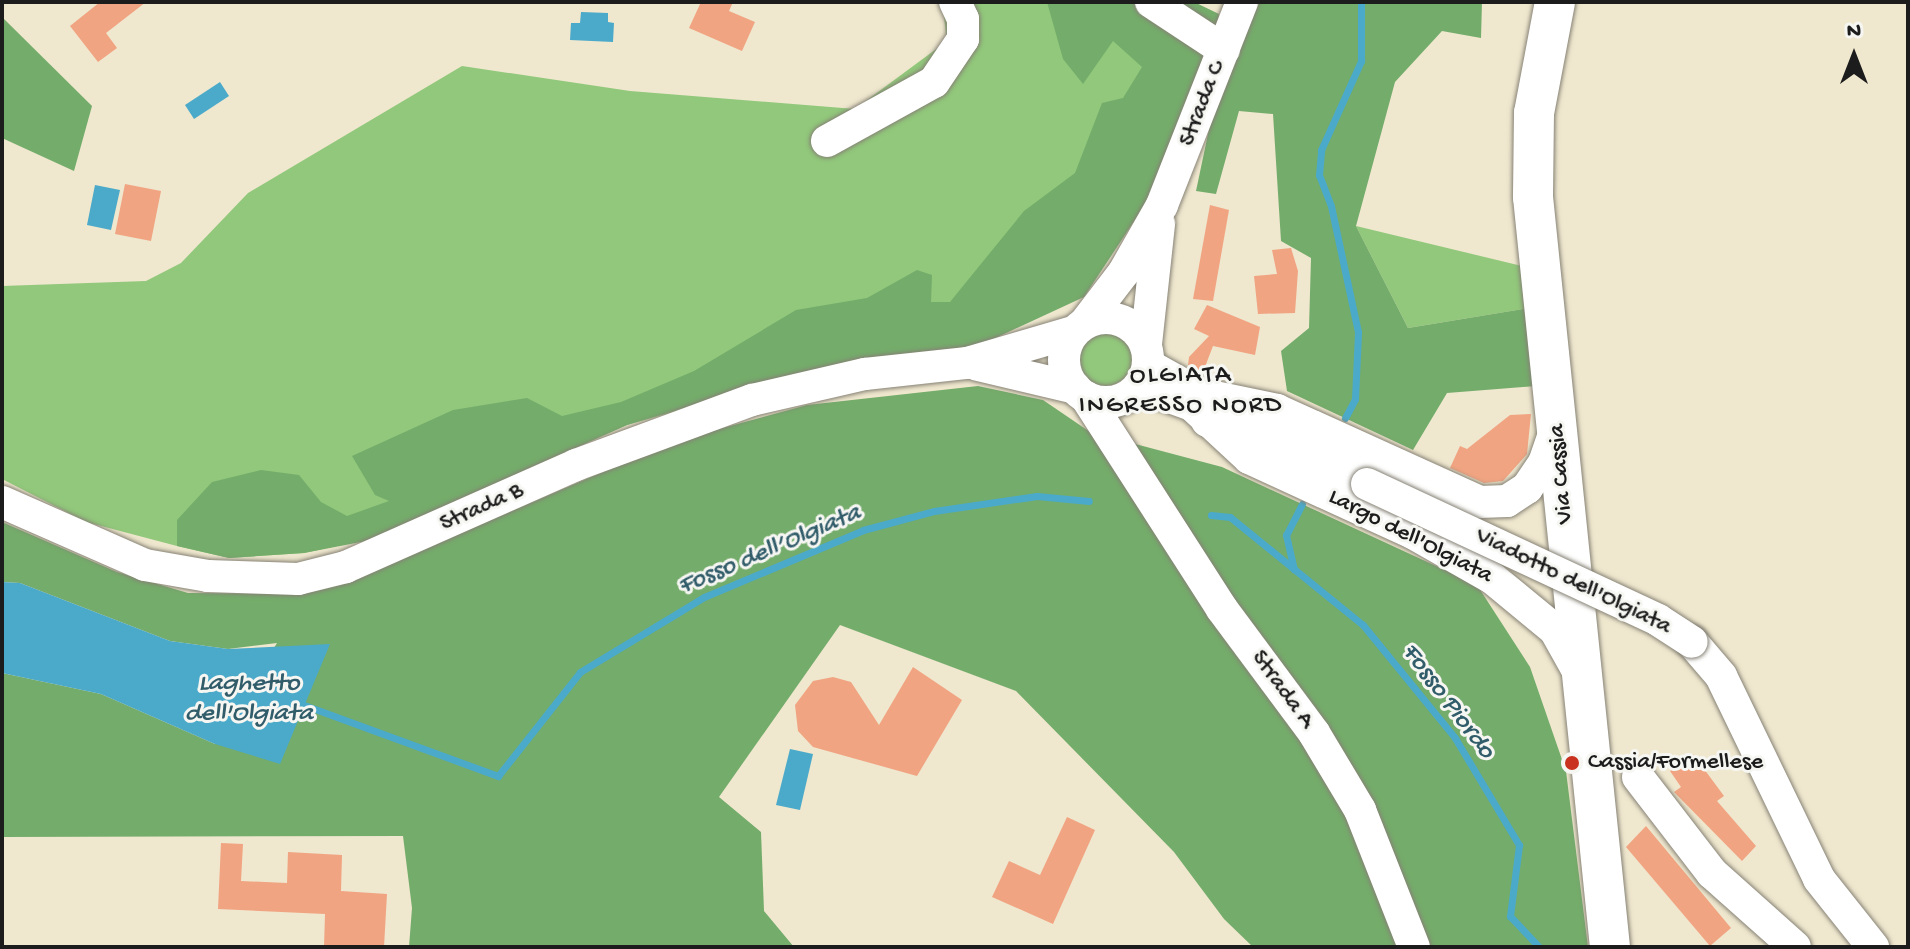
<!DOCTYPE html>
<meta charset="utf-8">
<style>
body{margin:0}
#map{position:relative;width:1910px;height:949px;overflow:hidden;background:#efe7ce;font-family:"Gochi Hand",sans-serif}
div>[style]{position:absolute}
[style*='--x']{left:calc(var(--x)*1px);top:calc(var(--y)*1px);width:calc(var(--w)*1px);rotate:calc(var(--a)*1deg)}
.green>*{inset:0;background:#91c87b}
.round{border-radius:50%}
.forest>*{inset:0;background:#74ac6b}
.water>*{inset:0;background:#4baaca}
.stream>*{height:7px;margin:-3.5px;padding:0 3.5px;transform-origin:3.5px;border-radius:3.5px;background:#4baaca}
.building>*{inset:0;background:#f1a482}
.roads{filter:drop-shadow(0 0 2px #868275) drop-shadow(0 0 2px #868275)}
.minor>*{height:32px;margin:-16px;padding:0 16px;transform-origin:16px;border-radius:16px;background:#fff}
.minor>.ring{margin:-16px;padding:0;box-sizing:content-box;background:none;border:32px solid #fff;border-radius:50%}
.major>*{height:40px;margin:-20px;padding:0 20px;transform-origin:20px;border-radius:20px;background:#fff}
.bridges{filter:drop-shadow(0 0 2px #868275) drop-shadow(0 0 2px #868275)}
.minor-bridge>*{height:32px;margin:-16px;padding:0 16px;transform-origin:16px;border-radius:16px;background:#fff}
.dots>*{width:22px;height:22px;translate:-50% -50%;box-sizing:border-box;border:4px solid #f6f6f2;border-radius:50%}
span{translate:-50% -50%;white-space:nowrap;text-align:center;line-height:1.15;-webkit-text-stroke:6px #f6f6f2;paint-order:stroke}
.street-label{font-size:24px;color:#1c1c1c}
.poi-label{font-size:24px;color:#1c1c1c}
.left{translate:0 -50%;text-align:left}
.neighbourhood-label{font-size:26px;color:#1c1c1c;letter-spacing:2px}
.water-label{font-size:26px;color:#315c6a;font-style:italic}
.frame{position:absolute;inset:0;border:4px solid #1c1c1c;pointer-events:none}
.north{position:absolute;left:1814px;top:16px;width:80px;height:80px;-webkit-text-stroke:6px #f6f6f2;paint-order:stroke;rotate:0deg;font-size:22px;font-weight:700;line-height:32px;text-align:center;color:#1c1c1c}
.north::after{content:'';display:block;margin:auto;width:28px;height:36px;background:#1c1c1c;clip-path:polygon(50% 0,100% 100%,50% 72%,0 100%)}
</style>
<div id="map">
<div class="green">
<i style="clip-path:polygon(942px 2px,1194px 2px,1222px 17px,1084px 297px,627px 425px,370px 539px,304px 553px,229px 558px,177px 546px,86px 522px,2px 479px,2px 286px,146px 281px,181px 263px,248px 193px,462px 66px,630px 91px,855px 109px,947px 41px)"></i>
<i style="clip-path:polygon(1356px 226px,1526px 267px,1529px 308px,1408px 328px)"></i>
<i class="round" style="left:1078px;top:332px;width:54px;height:54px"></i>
</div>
<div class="forest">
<i style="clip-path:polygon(1047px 2px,1194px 2px,1219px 14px,1208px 69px,1156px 188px,1084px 297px,974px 348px,795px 374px,627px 425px,366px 541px,304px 553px,229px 558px,177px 546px,177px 520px,212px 482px,261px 470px,299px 475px,321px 502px,347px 516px,389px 501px,375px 495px,352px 456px,453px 410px,527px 398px,562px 416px,621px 402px,694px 371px,796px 310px,867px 298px,917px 270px,932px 275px,931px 302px,950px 302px,1024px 211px,1075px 173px,1102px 103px,1123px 98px,1142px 67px,1113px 41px,1083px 84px,1063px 59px)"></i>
<i style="clip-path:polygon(1254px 2px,1482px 2px,1481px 38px,1442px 31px,1395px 82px,1356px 226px,1408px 328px,1529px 308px,1535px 386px,1447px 393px,1413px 450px,1287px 391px,1281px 351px,1309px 328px,1311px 258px,1281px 241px,1273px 114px,1239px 111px,1216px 194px,1196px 191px,1221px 72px)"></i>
<i style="clip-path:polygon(2px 17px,92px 106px,74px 171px,2px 138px)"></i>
<i style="clip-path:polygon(978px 386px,1043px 400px,1090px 432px,1222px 467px,1477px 585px,1530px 667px,1566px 771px,1588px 947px,1253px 947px,1224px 919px,1174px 852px,1016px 691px,840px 625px,719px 797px,761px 832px,764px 911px,794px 947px,409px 947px,412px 908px,403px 836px,2px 837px,2px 673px,101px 694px,215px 744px,277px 643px,228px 649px,170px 641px,20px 583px,2px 582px,2px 522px,117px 572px,188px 593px,304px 594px,360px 576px,675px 441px,807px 405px)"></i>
</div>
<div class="water">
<i style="clip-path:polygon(581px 12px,608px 13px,608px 22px,614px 23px,613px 42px,570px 40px,571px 23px,580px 23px)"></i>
<i style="clip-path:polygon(220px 82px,229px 96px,194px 119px,185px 105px)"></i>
<i style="clip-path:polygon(95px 185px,120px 190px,111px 230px,87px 225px)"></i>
<i style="clip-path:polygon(2px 582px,20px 583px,170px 641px,228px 649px,330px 644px,280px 764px,215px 744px,101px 694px,2px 673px)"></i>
<i style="clip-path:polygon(790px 749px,813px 754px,800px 810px,776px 805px)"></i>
</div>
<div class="stream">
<i style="--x:1345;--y:418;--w:21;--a:-62"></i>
<i style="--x:1355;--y:399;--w:67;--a:-87.4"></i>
<i style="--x:1358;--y:332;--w:129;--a:-102.1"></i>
<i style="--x:1331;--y:206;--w:33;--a:-111"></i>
<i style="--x:1319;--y:175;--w:25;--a:-85"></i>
<i style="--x:1321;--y:150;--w:98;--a:-65.8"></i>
<i style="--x:1361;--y:61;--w:59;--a:-90"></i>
<i style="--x:1302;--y:504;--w:35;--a:117"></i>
<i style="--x:1286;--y:535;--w:35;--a:77"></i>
<i style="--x:1294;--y:569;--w:89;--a:39.1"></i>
<i style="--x:1363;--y:625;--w:146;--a:50.8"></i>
<i style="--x:1455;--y:738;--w:125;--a:59.1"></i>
<i style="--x:1519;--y:845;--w:72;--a:97.2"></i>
<i style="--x:1510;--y:916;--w:42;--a:46.9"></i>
<i style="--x:1211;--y:515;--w:19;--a:6"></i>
<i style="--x:1230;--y:517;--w:82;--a:39.1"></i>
<i style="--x:304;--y:705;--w:207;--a:20.1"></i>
<i style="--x:498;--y:776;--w:132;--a:-51.7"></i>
<i style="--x:580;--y:672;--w:145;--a:-31.2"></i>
<i style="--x:704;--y:597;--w:173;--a:-22.8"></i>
<i style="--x:863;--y:530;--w:73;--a:-15"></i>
<i style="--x:934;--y:511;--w:104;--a:-8.3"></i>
<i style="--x:1037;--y:496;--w:52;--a:5.5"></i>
</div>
<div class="building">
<i style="clip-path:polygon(100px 2px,146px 2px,106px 33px,117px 48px,98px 62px,70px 26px)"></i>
<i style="clip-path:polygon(701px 2px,733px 2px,729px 11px,755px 22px,742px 51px,689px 28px)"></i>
<i style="clip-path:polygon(125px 184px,161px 191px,151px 241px,115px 234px)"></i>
<i style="clip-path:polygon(1210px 205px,1229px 210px,1213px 301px,1193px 299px)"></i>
<i style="clip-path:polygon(1291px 248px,1298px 271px,1295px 313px,1258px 314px,1254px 276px,1277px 274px,1272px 250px)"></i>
<i style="clip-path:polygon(1207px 305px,1260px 327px,1255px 355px,1213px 346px,1203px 372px,1188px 365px,1189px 357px,1209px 336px,1194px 329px)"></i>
<i style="clip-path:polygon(1531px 414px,1527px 454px,1503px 481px,1484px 483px,1450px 468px,1460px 446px,1467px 449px,1510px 415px)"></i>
<i style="clip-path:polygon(913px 667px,962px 700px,917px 776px,813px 747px,798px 731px,795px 705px,813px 681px,833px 677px,851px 682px,879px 725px)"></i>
<i style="clip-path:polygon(1693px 754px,1724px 796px,1717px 801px,1756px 846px,1742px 861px,1674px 792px,1681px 787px,1670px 771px)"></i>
<i style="clip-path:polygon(1067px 817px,1095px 830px,1053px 924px,992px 897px,1009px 861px,1040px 875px)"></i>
<i style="clip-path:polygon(1646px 826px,1731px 928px,1710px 946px,1626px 847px)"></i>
<i style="clip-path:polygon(221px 843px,243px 844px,241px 881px,287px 883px,288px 852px,342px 855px,341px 891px,387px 894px,384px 947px,324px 947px,325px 914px,218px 909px)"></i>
</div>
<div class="roads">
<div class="minor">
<i style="--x:1151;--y:2;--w:87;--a:33.3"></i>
<i style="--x:827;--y:141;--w:122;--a:-28.9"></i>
<i style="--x:934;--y:82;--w:52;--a:-56"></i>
<i style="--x:963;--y:39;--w:20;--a:-90"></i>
<i style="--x:963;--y:19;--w:19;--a:-115"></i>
<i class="ring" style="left:1064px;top:318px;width:52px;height:52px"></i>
<i style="--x:1085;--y:323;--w:64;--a:-52.6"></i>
<i style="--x:1124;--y:272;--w:77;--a:-60.4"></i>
<i style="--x:1162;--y:205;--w:218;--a:-68.5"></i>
<i style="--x:1146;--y:344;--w:121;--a:-83.8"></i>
<i style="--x:978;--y:365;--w:100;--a:13.3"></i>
<i style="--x:1148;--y:365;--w:60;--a:29.1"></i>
<i style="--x:1200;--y:394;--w:79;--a:11.7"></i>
<i style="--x:1277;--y:410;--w:223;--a:24.4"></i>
<i style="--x:1480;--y:502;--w:27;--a:-2"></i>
<i style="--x:1507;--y:501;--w:24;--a:-33"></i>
<i style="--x:1527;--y:488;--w:30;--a:-56"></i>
<i style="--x:1544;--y:463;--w:36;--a:-71"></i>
<i style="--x:1139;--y:386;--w:56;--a:19.7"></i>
<i style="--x:1192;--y:405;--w:78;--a:42.9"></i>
<i style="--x:1249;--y:458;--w:180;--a:24.6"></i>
<i style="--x:1413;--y:533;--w:91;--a:29.7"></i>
<i style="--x:1492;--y:578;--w:82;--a:39.5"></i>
<i style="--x:1555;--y:630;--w:49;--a:60.8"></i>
<i style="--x:1086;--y:397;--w:252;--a:57.3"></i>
<i style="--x:1222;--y:609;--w:154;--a:53.4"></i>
<i style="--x:1314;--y:733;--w:90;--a:59.1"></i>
<i style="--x:1360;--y:810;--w:147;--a:68.5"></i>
<i style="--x:1207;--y:421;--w:55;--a:11.5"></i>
<i style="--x:1261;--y:432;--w:118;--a:26.1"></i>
<i style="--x:2;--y:502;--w:156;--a:23.8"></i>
<i style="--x:145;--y:565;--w:64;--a:9.9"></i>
<i style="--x:208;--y:576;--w:90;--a:1.9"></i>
<i style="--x:298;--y:579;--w:49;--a:-14"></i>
<i style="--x:346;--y:567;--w:252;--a:-23.9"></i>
<i style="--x:576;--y:465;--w:188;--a:-20.3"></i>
<i style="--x:752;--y:400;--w:116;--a:-13"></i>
<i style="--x:865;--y:374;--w:103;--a:-6.2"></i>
<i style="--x:967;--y:363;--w:110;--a:-16.3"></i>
<i style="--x:1692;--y:642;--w:45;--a:49.5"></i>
<i style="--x:1721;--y:676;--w:225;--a:64.2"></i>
<i style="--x:1819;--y:879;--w:87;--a:51.5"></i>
<i style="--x:1638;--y:777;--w:121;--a:52.4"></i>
<i style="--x:1712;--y:873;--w:111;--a:41.7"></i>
</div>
<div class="major">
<i style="--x:1555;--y:2;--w:113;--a:100.7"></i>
<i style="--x:1534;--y:113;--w:84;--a:90.7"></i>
<i style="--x:1533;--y:197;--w:754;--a:84.14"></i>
</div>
</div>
<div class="bridges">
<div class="minor-bridge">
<i style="--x:1367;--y:484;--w:321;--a:25"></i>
<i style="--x:1658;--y:620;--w:40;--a:32.9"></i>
</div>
</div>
<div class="dots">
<i style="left:1572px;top:763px;background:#c8321e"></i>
</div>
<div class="street-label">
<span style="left:1203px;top:104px;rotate:-69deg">Strada C</span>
<span style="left:1562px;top:474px;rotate:-95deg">Via Cassia</span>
<span style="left:482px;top:508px;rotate:-24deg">Strada B</span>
<span style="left:1410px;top:537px;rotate:27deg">Largo dell'Olgiata</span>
<span style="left:1573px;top:582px;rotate:26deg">Viadotto dell'Olgiata</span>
<span style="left:1282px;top:690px;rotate:54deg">Strada A</span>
</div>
<div class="poi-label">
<span class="left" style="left:1588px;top:763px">Cassia/Formellese</span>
</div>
<div class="neighbourhood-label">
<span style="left:1181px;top:392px">OLGIATA<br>INGRESSO NORD</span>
</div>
<div class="water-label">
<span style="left:770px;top:551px;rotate:-23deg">Fosso dell’Olgiata</span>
<span style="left:249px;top:700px">Laghetto<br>dell'Olgiata</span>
<span style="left:1447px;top:702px;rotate:53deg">Fosso Piordo</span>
</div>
<div class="frame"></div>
<div class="north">N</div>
</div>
